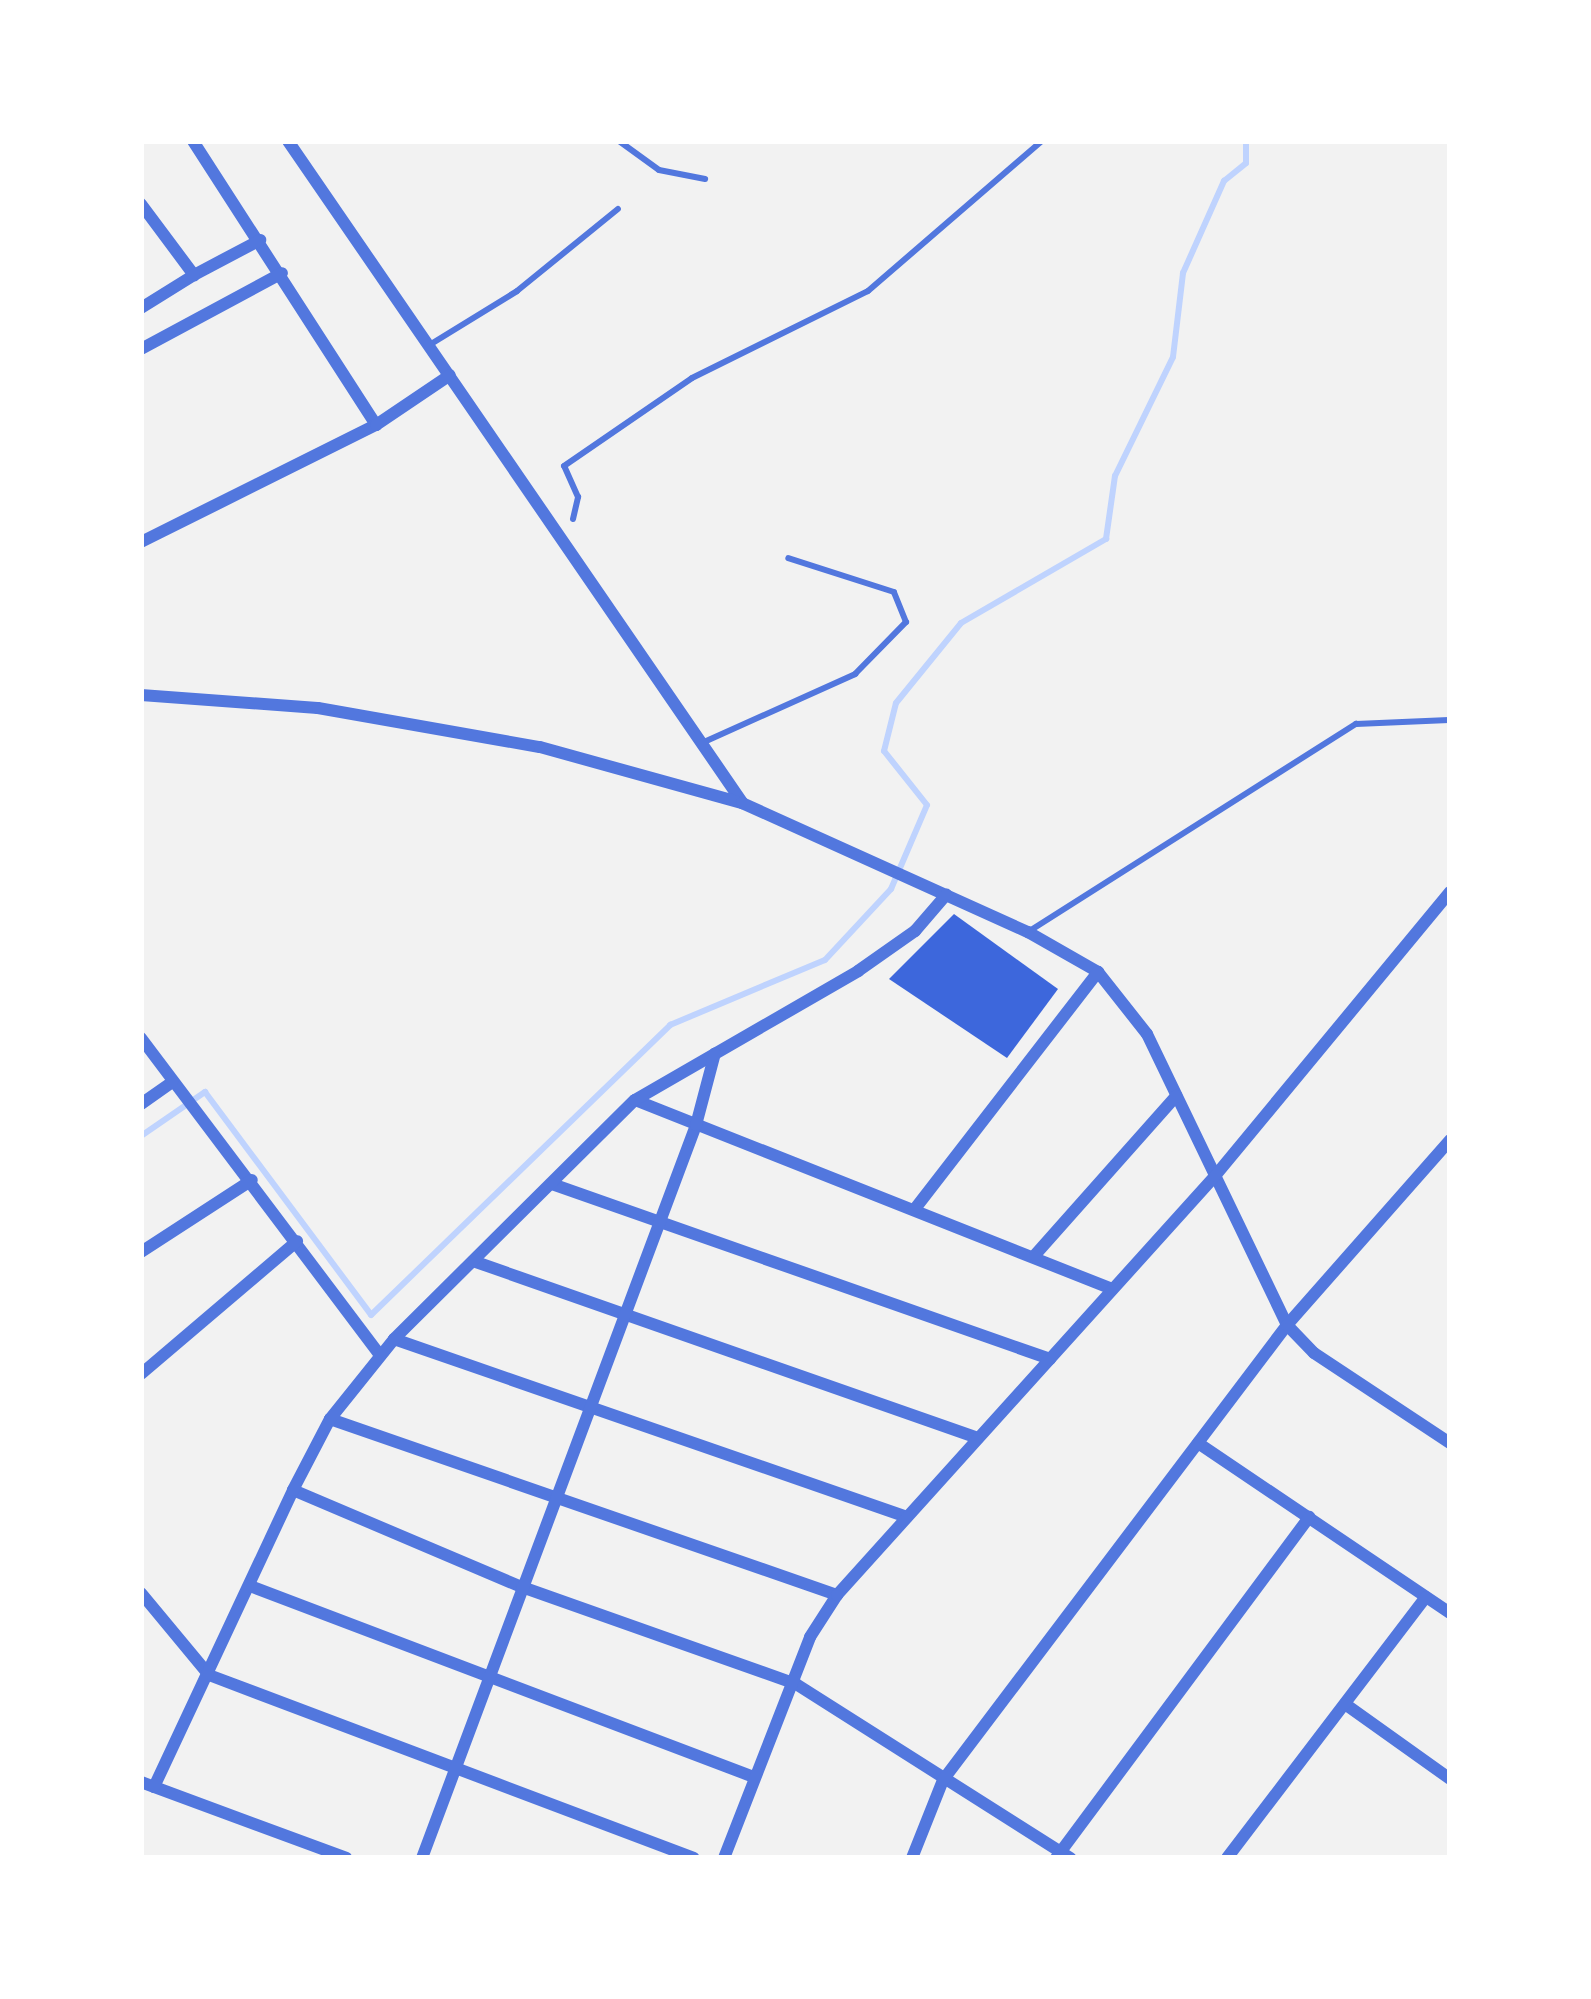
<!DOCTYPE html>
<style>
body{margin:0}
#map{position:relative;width:1591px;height:1999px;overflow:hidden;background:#f2f2f2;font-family:"IBM Plex Sans",sans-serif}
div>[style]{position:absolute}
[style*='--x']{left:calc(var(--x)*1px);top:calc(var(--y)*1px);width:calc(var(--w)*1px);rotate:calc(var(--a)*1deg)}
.stream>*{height:6px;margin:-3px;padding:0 3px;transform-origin:3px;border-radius:3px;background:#bfd3fe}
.building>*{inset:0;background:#3d67dc}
.service>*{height:6px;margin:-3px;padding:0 3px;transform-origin:3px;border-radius:3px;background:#5277de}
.minor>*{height:12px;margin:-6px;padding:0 6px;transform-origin:6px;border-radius:6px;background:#5277de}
span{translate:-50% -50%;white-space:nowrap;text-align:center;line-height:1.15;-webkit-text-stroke:10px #fff;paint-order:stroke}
.frame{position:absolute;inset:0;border:144px solid #fff;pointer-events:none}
</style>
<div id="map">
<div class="stream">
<i style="--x:141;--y:1136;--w:78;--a:-34.5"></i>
<i style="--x:205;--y:1092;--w:278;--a:53.3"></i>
<i style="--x:371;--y:1315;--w:417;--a:-44.1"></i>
<i style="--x:670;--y:1025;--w:168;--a:-22.8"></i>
<i style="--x:825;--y:960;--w:97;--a:-47.1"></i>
<i style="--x:891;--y:889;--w:91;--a:-66.8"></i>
<i style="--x:927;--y:805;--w:69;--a:-128.5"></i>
<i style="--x:884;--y:751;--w:49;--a:-76"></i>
<i style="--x:896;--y:703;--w:103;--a:-50.9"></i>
<i style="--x:961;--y:623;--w:168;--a:-30.1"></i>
<i style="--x:1106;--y:539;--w:64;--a:-81.9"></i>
<i style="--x:1115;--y:476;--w:132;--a:-64"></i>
<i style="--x:1173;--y:357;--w:85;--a:-83.2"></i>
<i style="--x:1183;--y:273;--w:101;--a:-66"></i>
<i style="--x:1224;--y:181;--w:28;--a:-39"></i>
<i style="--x:1246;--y:163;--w:22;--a:-90"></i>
</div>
<div class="building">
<i style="clip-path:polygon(954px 914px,1058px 989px,1007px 1058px,889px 979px)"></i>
</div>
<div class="service">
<i style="--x:619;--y:141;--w:49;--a:35.9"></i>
<i style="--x:659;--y:170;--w:47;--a:11.1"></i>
<i style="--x:431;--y:344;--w:101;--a:-31.6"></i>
<i style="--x:517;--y:291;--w:130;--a:-39.1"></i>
<i style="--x:573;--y:519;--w:23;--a:-77"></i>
<i style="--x:578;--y:497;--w:34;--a:-114"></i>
<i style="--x:564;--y:466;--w:155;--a:-34.5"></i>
<i style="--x:692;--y:378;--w:196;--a:-26.3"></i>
<i style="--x:868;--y:291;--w:230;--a:-40.8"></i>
<i style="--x:704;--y:742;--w:166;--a:-24.2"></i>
<i style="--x:855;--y:674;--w:73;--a:-45.6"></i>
<i style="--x:906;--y:622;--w:32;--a:-112"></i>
<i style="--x:894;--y:592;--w:111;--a:-162.2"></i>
<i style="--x:1031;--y:930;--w:385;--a:-32.4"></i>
<i style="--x:1356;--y:724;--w:93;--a:-2.5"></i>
</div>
<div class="minor">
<i style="--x:193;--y:141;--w:338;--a:57.2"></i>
<i style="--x:288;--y:141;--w:802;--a:55.52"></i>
<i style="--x:141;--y:204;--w:89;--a:53.3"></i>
<i style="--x:194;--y:275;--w:75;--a:-27.9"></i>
<i style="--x:141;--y:308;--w:62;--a:-31.9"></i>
<i style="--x:141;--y:349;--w:160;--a:-28.3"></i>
<i style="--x:141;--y:542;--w:263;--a:-26.5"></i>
<i style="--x:376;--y:425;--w:89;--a:-34"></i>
<i style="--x:141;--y:695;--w:177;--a:4.2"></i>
<i style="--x:318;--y:708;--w:225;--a:10"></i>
<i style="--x:540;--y:747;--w:210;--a:15.5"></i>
<i style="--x:742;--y:803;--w:314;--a:24.3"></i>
<i style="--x:1028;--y:932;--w:81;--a:29.7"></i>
<i style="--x:1098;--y:972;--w:79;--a:51.7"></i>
<i style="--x:1147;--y:1034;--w:323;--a:64.3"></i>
<i style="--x:1287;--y:1325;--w:39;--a:46"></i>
<i style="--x:1314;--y:1353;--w:163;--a:33.5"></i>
<i style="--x:141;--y:1038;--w:397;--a:53"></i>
<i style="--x:635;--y:1100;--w:513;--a:21.61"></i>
<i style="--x:141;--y:1104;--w:38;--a:-35"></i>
<i style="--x:552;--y:1184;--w:528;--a:19.36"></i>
<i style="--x:914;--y:1210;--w:301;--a:-52.3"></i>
<i style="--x:141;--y:1252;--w:132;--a:-33"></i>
<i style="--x:1035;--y:1255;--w:213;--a:-48.4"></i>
<i style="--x:473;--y:1261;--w:535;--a:19.32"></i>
<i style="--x:394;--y:1339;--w:543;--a:19.14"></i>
<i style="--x:141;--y:1374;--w:205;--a:-40.4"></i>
<i style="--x:330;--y:1419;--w:537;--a:19.14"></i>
<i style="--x:1198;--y:1443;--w:304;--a:34"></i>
<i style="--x:293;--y:1490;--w:249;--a:23"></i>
<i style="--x:522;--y:1587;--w:291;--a:19.5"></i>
<i style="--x:796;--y:1684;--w:325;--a:32.4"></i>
<i style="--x:250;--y:1586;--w:539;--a:20.76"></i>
<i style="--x:141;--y:1593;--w:107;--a:50.3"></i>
<i style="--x:209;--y:1675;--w:518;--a:20.67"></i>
<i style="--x:1345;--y:1704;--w:129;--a:35.5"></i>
<i style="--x:141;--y:1782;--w:219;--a:20.3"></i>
<i style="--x:154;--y:1787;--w:328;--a:-64.9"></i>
<i style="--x:293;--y:1490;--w:80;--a:-62.5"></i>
<i style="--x:330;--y:1419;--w:102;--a:-51.3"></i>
<i style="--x:394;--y:1339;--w:339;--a:-44.8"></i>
<i style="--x:635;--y:1100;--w:258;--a:-30"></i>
<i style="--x:858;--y:971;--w:70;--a:-35.1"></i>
<i style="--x:915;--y:931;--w:48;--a:-49.3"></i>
<i style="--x:422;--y:1858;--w:783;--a:-69.5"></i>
<i style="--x:696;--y:1125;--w:74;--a:-75.2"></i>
<i style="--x:724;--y:1858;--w:237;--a:-68.7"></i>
<i style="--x:810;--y:1637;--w:50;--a:-57.3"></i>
<i style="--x:837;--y:1595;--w:564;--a:-47.94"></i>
<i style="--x:1215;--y:1176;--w:369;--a:-50.4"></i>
<i style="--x:912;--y:1858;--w:84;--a:-68.3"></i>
<i style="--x:943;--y:1780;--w:570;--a:-52.91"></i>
<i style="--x:1287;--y:1325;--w:247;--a:-48.6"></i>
<i style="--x:1056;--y:1858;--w:425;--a:-53.4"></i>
<i style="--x:1227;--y:1858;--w:328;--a:-52.7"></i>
</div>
<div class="frame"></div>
</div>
